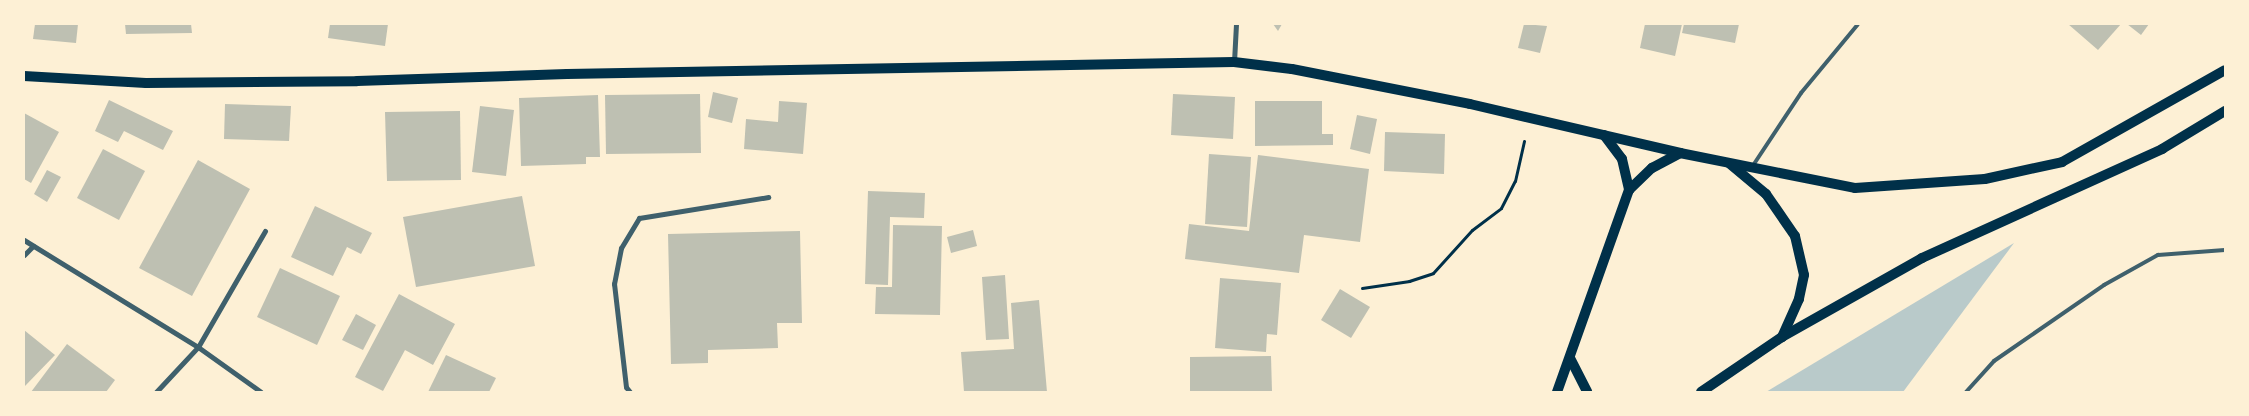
<!DOCTYPE html>
<style>
body{margin:0}
#map{position:relative;width:2249px;height:416px;overflow:hidden;background:#fdf0d5;font-family:Jost,sans-serif}
div>[style]{position:absolute}
[style*='--x']{left:calc(var(--x)*1px);top:calc(var(--y)*1px);width:calc(var(--w)*1px);rotate:calc(var(--a)*1deg)}
.green>*{inset:0;background:#b9caca}
.building>*{inset:0;background:#bec0b2}
.path>*{height:3px;margin:-1.5px;padding:0 1.5px;transform-origin:1.5px;border-radius:1.5px;background:#003049}
.service>*{height:4px;margin:-2px;padding:0 2px;transform-origin:2px;border-radius:2px;background:#3f606c}
.minor>*{height:5px;margin:-2.5px;padding:0 2.5px;transform-origin:2.5px;border-radius:2.5px;background:#3f606c}
.secondary>*{height:10px;margin:-5px;padding:0 5px;transform-origin:5px;border-radius:5px;background:#003049}
span{translate:-50% -50%;white-space:nowrap;text-align:center;line-height:1.15;-webkit-text-stroke:4px #fdf0d5;paint-order:stroke}
.frame{position:absolute;inset:0;border:25px solid #fdf0d5;pointer-events:none}
</style>
<div id="map">
<div class="green">
<i style="clip-path:polygon(2014px 243px,1903px 392px,1766px 392px)"></i>
</div>
<div class="building">
<i style="clip-path:polygon(35px 24px,78px 24px,76px 43px,33px 39px)"></i>
<i style="clip-path:polygon(125px 24px,191px 24px,192px 33px,126px 34px)"></i>
<i style="clip-path:polygon(330px 24px,388px 24px,385px 46px,328px 38px)"></i>
<i style="clip-path:polygon(1273px 24px,1282px 24px,1278px 31px)"></i>
<i style="clip-path:polygon(1524px 24px,1547px 26px,1540px 53px,1518px 48px)"></i>
<i style="clip-path:polygon(1645px 24px,1682px 24px,1675px 56px,1640px 48px)"></i>
<i style="clip-path:polygon(1684px 24px,1739px 24px,1735px 43px,1682px 33px)"></i>
<i style="clip-path:polygon(2068px 24px,2121px 24px,2098px 50px)"></i>
<i style="clip-path:polygon(2127px 24px,2149px 24px,2141px 35px)"></i>
<i style="clip-path:polygon(713px 92px,738px 98px,732px 123px,708px 117px)"></i>
<i style="clip-path:polygon(700px 94px,701px 153px,606px 154px,605px 95px)"></i>
<i style="clip-path:polygon(1173px 94px,1235px 97px,1233px 139px,1171px 135px)"></i>
<i style="clip-path:polygon(598px 95px,600px 157px,586px 157px,586px 164px,521px 166px,519px 98px)"></i>
<i style="clip-path:polygon(109px 100px,173px 131px,163px 150px,124px 131px,118px 142px,95px 131px)"></i>
<i style="clip-path:polygon(779px 101px,807px 103px,803px 154px,744px 149px,746px 119px,778px 122px)"></i>
<i style="clip-path:polygon(1255px 101px,1322px 101px,1322px 134px,1333px 134px,1333px 145px,1255px 146px)"></i>
<i style="clip-path:polygon(225px 104px,291px 106px,289px 141px,224px 139px)"></i>
<i style="clip-path:polygon(480px 106px,514px 110px,506px 176px,472px 172px)"></i>
<i style="clip-path:polygon(460px 111px,461px 180px,387px 181px,385px 112px)"></i>
<i style="clip-path:polygon(24px 113px,59px 132px,31px 183px,24px 179px)"></i>
<i style="clip-path:polygon(1357px 115px,1377px 119px,1370px 154px,1350px 149px)"></i>
<i style="clip-path:polygon(1385px 132px,1445px 134px,1444px 174px,1384px 171px)"></i>
<i style="clip-path:polygon(103px 149px,145px 171px,119px 220px,77px 198px)"></i>
<i style="clip-path:polygon(1209px 154px,1251px 157px,1247px 227px,1205px 224px)"></i>
<i style="clip-path:polygon(1258px 155px,1369px 169px,1360px 242px,1304px 235px,1299px 273px,1185px 259px,1189px 224px,1249px 231px)"></i>
<i style="clip-path:polygon(198px 160px,250px 189px,192px 296px,139px 268px)"></i>
<i style="clip-path:polygon(47px 170px,61px 177px,47px 202px,34px 194px)"></i>
<i style="clip-path:polygon(868px 191px,925px 193px,924px 218px,890px 217px,888px 285px,865px 284px)"></i>
<i style="clip-path:polygon(522px 196px,535px 266px,416px 287px,403px 217px)"></i>
<i style="clip-path:polygon(315px 206px,372px 233px,361px 254px,347px 247px,333px 276px,291px 257px)"></i>
<i style="clip-path:polygon(893px 225px,942px 226px,940px 315px,875px 314px,876px 287px,892px 287px)"></i>
<i style="clip-path:polygon(973px 230px,977px 246px,951px 253px,947px 237px)"></i>
<i style="clip-path:polygon(800px 231px,802px 323px,777px 323px,778px 348px,708px 350px,708px 363px,671px 364px,668px 234px)"></i>
<i style="clip-path:polygon(280px 268px,340px 296px,317px 345px,257px 317px)"></i>
<i style="clip-path:polygon(1005px 275px,1009px 339px,986px 340px,982px 277px)"></i>
<i style="clip-path:polygon(1220px 278px,1281px 283px,1277px 335px,1267px 334px,1266px 352px,1215px 348px)"></i>
<i style="clip-path:polygon(1340px 289px,1370px 307px,1351px 338px,1321px 320px)"></i>
<i style="clip-path:polygon(399px 294px,455px 324px,433px 365px,405px 350px,383px 391px,355px 377px)"></i>
<i style="clip-path:polygon(1039px 300px,1047px 392px,964px 392px,961px 352px,1014px 349px,1011px 303px)"></i>
<i style="clip-path:polygon(356px 314px,376px 325px,363px 350px,342px 340px)"></i>
<i style="clip-path:polygon(24px 330px,55px 355px,24px 387px)"></i>
<i style="clip-path:polygon(67px 344px,115px 380px,106px 392px,31px 392px)"></i>
<i style="clip-path:polygon(446px 355px,496px 378px,489px 392px,428px 392px)"></i>
<i style="clip-path:polygon(1271px 356px,1272px 392px,1190px 392px,1190px 357px)"></i>
</div>
<div class="path">
<i style="--x:1362;--y:288;--w:48;--a:-8.5"></i>
<i style="--x:1409;--y:281;--w:25;--a:-18"></i>
<i style="--x:1433;--y:273;--w:58;--a:-47.8"></i>
<i style="--x:1472;--y:230;--w:36;--a:-37"></i>
<i style="--x:1501;--y:208;--w:30;--a:-63"></i>
<i style="--x:1515;--y:181;--w:41;--a:-77.3"></i>
</div>
<div class="service">
<i style="--x:1752;--y:167;--w:89;--a:-56.5"></i>
<i style="--x:1801;--y:93;--w:89;--a:-50.4"></i>
<i style="--x:1966;--y:392;--w:42;--a:-47.9"></i>
<i style="--x:1994;--y:361;--w:134;--a:-34.6"></i>
<i style="--x:2104;--y:285;--w:62;--a:-29.1"></i>
<i style="--x:2158;--y:255;--w:67;--a:-4.3"></i>
</div>
<div class="minor">
<i style="--x:1234;--y:62;--w:38;--a:-87"></i>
<i style="--x:24;--y:240;--w:204;--a:31.6"></i>
<i style="--x:198;--y:347;--w:77;--a:35.5"></i>
<i style="--x:24;--y:255;--w:13;--a:-45"></i>
<i style="--x:156;--y:392;--w:62;--a:-47"></i>
<i style="--x:198;--y:347;--w:134;--a:-60"></i>
<i style="--x:630;--y:392;--w:6;--a:-129"></i>
<i style="--x:626;--y:387;--w:104;--a:-96.6"></i>
<i style="--x:614;--y:284;--w:37;--a:-79"></i>
<i style="--x:621;--y:248;--w:35;--a:-59"></i>
<i style="--x:639;--y:218;--w:131;--a:-9.2"></i>
</div>
<div class="secondary">
<i style="--x:24;--y:76;--w:122;--a:3.3"></i>
<i style="--x:146;--y:83;--w:211;--a:-0.5"></i>
<i style="--x:357;--y:81;--w:210;--a:-1.9"></i>
<i style="--x:567;--y:74;--w:667;--a:-1.03"></i>
<i style="--x:1234;--y:62;--w:58;--a:6.9"></i>
<i style="--x:1292;--y:69;--w:181;--a:11.1"></i>
<i style="--x:1470;--y:104;--w:216;--a:13.1"></i>
<i style="--x:1680;--y:153;--w:178;--a:11.3"></i>
<i style="--x:1855;--y:188;--w:130;--a:-4"></i>
<i style="--x:1985;--y:179;--w:79;--a:-12.4"></i>
<i style="--x:2062;--y:162;--w:187;--a:-29.4"></i>
<i style="--x:1604;--y:135;--w:30;--a:53"></i>
<i style="--x:1622;--y:159;--w:32;--a:77"></i>
<i style="--x:1730;--y:164;--w:47;--a:39.8"></i>
<i style="--x:1766;--y:194;--w:51;--a:55.4"></i>
<i style="--x:1795;--y:236;--w:40;--a:77"></i>
<i style="--x:1804;--y:275;--w:25;--a:102"></i>
<i style="--x:1799;--y:299;--w:42;--a:114.1"></i>
<i style="--x:1570;--y:358;--w:38;--a:63"></i>
<i style="--x:1557;--y:392;--w:214;--a:-70.4"></i>
<i style="--x:1629;--y:190;--w:32;--a:-44"></i>
<i style="--x:1652;--y:168;--w:32;--a:-28"></i>
<i style="--x:1701;--y:392;--w:98;--a:-34.2"></i>
<i style="--x:1782;--y:337;--w:161;--a:-29.4"></i>
<i style="--x:1922;--y:258;--w:264;--a:-24.4"></i>
<i style="--x:2162;--y:149;--w:74;--a:-31.1"></i>
</div>
<div class="frame"></div>
</div>
